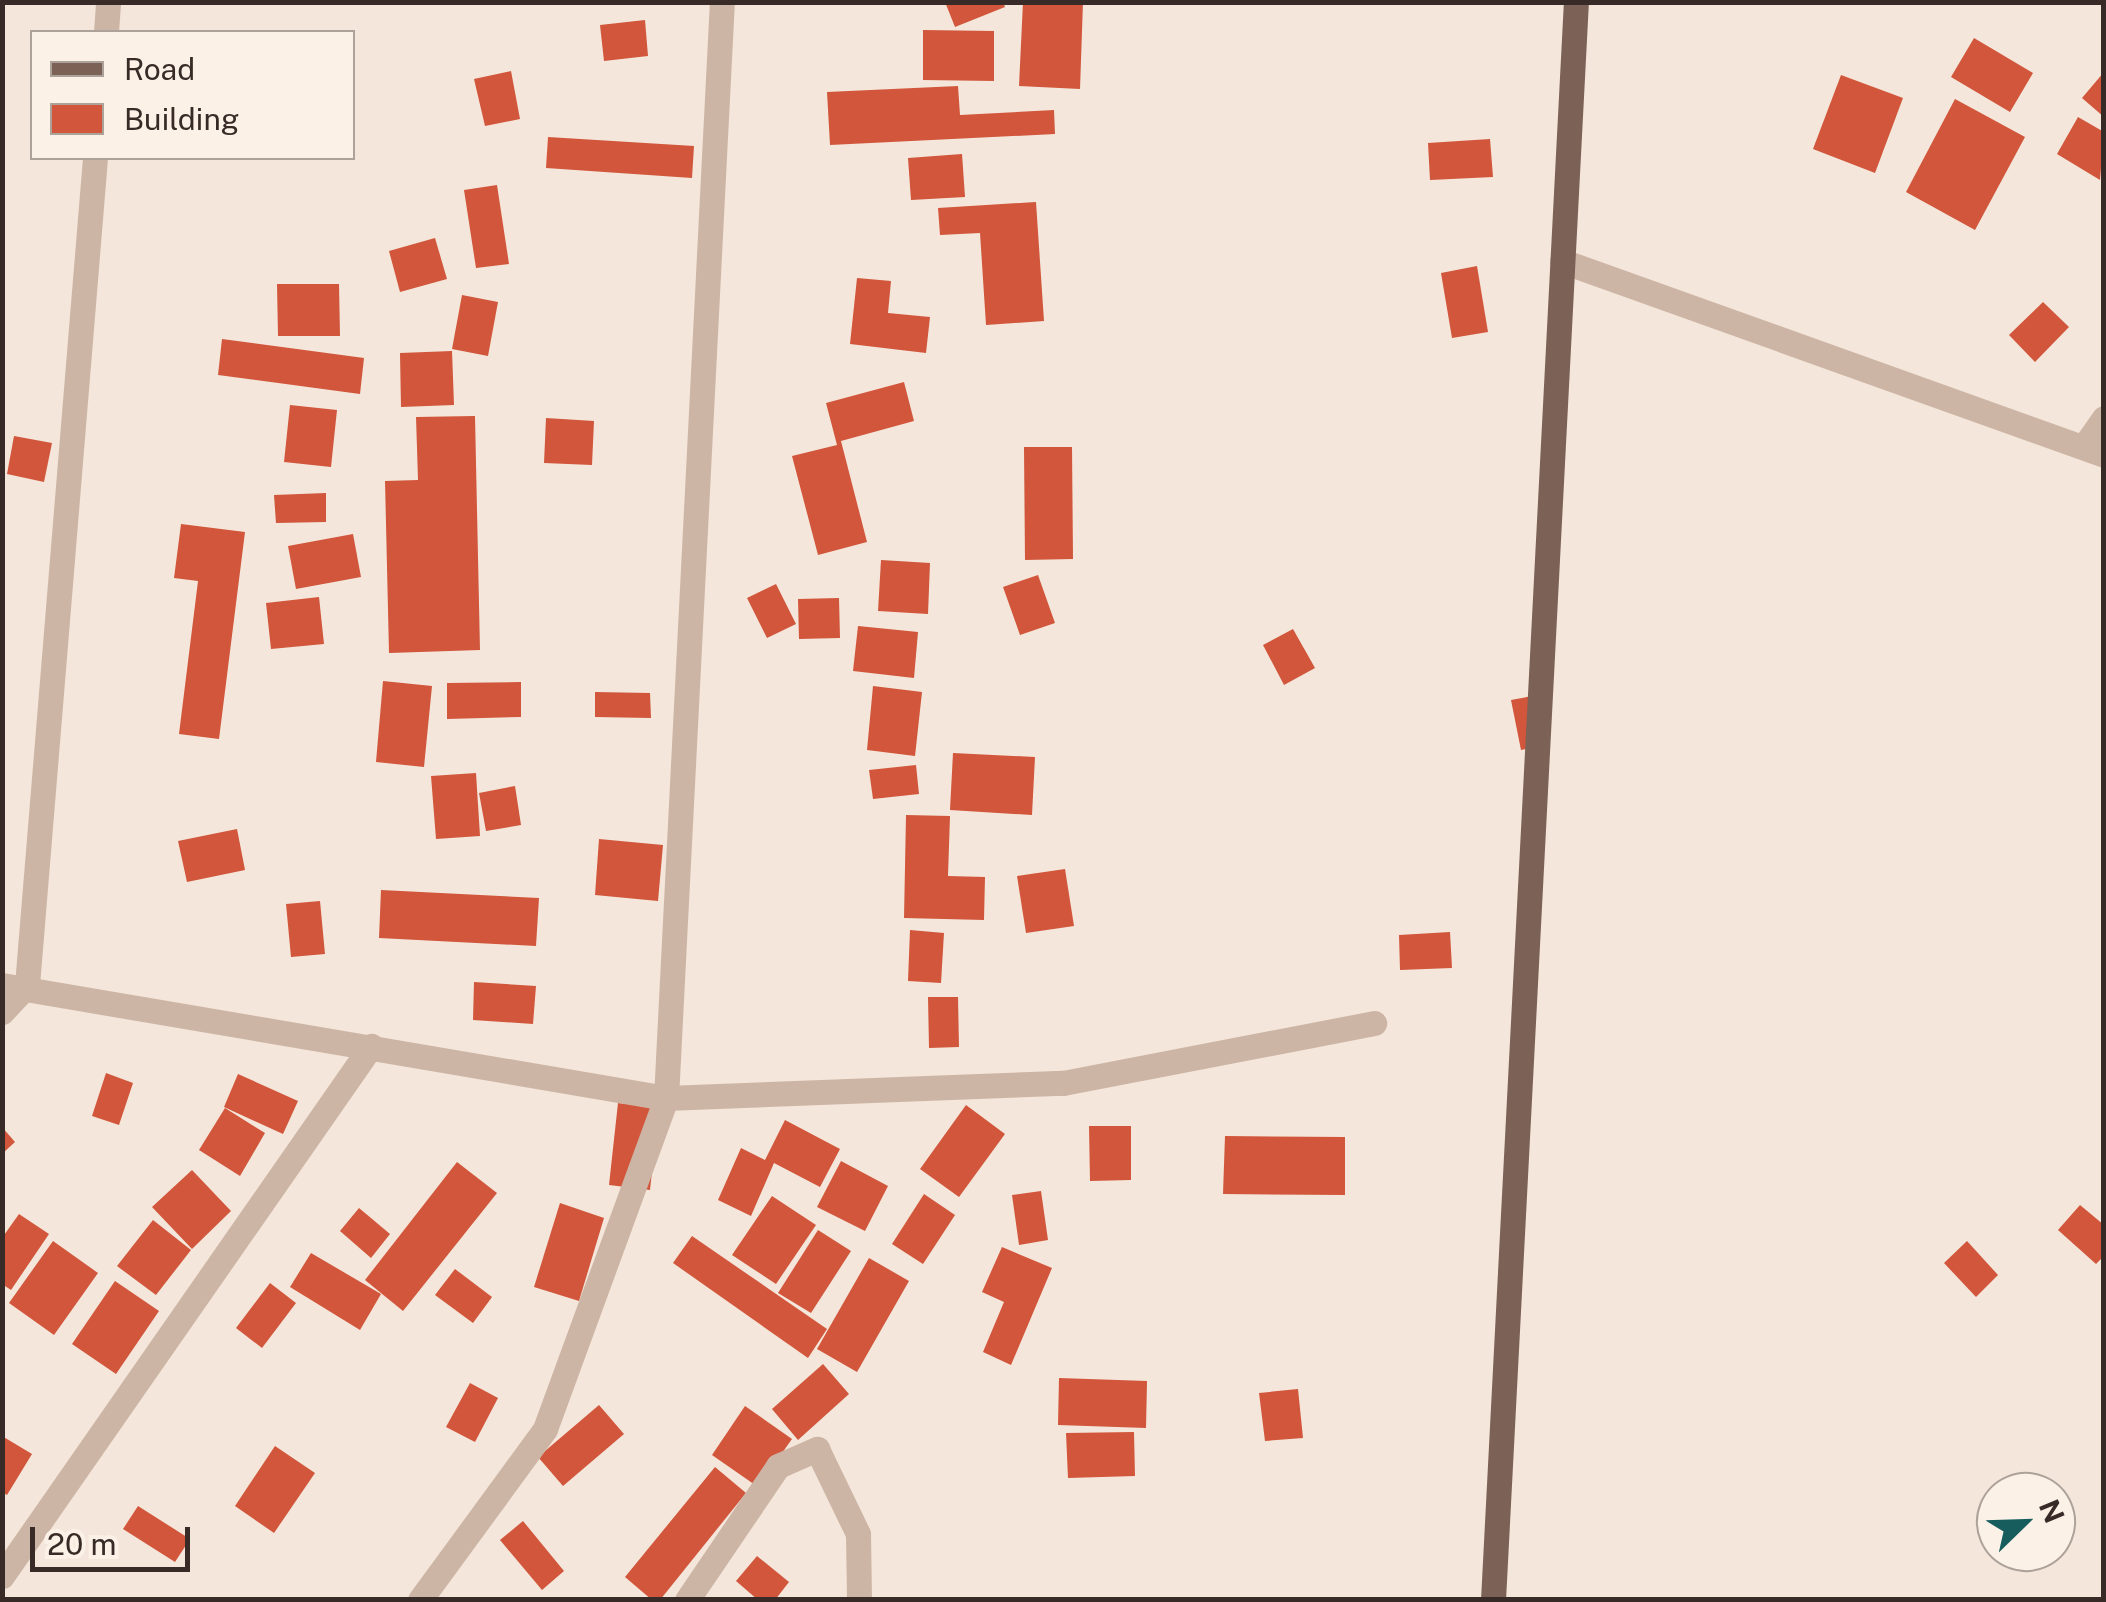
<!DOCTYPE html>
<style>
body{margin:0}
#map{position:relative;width:2106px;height:1602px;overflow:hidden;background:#f4e6da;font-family:"Public Sans",sans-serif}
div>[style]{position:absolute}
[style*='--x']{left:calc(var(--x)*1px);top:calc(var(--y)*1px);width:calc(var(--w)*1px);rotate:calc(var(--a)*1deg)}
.building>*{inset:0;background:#d1563b}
.minor>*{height:25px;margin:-12.5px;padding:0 12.5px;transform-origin:12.5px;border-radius:12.5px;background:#cdb5a5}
.major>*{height:25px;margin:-12.5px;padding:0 12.5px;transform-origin:12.5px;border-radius:12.5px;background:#7c6156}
span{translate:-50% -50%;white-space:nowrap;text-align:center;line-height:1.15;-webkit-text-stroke:10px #fbf1e7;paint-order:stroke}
.frame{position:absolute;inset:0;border:5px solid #382b27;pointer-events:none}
.legend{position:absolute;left:30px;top:30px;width:325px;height:130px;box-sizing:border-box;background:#fbf1e7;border:2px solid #ada29a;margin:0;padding:12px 18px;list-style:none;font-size:30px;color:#382b27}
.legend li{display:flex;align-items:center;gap:20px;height:50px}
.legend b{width:50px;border:2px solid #ada29a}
.north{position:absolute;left:1976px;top:1472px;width:100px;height:100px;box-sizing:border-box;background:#fbf1e7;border:2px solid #ada29a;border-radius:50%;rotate:67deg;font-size:28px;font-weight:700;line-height:40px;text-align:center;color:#382b27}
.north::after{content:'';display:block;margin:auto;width:35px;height:45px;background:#185d5e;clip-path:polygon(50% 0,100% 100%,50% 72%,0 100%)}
.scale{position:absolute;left:30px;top:1527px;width:160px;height:45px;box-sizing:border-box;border:5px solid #382b27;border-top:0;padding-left:12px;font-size:30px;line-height:35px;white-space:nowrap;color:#382b27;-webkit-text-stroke:8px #fbf1e7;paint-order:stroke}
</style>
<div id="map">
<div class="building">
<i style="clip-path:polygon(945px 2px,1003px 2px,1005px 7px,955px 27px)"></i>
<i style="clip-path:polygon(1023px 2px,1083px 2px,1080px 89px,1019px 86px)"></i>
<i style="clip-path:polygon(645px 20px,648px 56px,604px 61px,600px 25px)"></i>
<i style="clip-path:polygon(923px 30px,994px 31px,994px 81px,923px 80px)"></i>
<i style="clip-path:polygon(1974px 38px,2033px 73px,2010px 112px,1951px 77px)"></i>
<i style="clip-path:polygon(511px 71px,520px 119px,485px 126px,474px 79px)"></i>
<i style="clip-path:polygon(2104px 72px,2104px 117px,2082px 98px)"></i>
<i style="clip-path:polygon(1841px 75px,1903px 98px,1875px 173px,1813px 149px)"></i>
<i style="clip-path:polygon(958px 86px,960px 115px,1054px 110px,1055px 134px,830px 145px,827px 92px)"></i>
<i style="clip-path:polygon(1955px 99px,2025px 137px,1975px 230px,1906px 192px)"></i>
<i style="clip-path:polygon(2078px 117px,2104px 132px,2100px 180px,2057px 154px)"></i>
<i style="clip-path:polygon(548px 137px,694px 146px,692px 178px,546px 168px)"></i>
<i style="clip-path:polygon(1490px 139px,1493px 177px,1430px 180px,1428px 143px)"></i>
<i style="clip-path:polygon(962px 154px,965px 197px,911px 200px,908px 158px)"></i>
<i style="clip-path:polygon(497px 185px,509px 264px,476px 268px,464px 190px)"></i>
<i style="clip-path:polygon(1036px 202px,1044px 321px,986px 325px,980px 233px,940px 235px,938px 208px)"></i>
<i style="clip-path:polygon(435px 238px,447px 279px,400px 292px,389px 251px)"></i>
<i style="clip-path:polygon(1477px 266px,1488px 332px,1452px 338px,1441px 273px)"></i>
<i style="clip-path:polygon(857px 278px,891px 281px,888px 313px,930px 317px,926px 353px,850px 344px)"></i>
<i style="clip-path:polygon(277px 284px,339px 284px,340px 336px,278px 336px)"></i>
<i style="clip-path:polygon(462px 295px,498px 302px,488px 356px,452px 349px)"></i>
<i style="clip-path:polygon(2043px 302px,2069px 327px,2035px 362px,2009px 335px)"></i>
<i style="clip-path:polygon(222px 339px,364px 358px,360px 394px,218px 375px)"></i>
<i style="clip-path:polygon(452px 351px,454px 405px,401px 407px,400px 353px)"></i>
<i style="clip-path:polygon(904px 382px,914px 421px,841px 441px,867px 542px,818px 555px,792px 456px,837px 445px,826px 403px)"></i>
<i style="clip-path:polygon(290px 405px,337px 410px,331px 467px,284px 462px)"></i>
<i style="clip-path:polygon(475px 416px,480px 650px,389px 653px,385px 481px,418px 480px,416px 417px)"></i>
<i style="clip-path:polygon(546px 418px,594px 421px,592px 465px,544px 463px)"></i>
<i style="clip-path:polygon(14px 436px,52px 443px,44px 482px,7px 474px)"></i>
<i style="clip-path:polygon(1024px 447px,1072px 447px,1073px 559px,1025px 560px)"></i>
<i style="clip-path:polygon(326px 493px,326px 522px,276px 523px,274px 495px)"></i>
<i style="clip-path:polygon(181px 524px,245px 532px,219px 739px,179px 734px,198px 581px,174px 578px)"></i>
<i style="clip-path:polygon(353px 534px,361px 577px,296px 589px,288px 546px)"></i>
<i style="clip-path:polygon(881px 560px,930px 563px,928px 614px,878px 611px)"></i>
<i style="clip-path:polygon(1038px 575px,1055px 623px,1020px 635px,1003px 587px)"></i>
<i style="clip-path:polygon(776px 584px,796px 624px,767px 638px,747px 598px)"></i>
<i style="clip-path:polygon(319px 597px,324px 644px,271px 649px,266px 603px)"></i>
<i style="clip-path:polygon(839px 598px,840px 638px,799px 639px,798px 599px)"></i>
<i style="clip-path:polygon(858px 626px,918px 632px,914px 678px,853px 671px)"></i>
<i style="clip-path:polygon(1293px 629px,1315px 668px,1284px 685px,1263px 645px)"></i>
<i style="clip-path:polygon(383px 681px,432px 686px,424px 767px,376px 762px)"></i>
<i style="clip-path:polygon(521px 682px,521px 717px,447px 719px,447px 683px)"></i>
<i style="clip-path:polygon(873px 686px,922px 692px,915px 756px,867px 750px)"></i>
<i style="clip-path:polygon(595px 692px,650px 693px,651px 718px,595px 717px)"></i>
<i style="clip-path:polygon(1538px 695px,1549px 744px,1521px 750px,1511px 700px)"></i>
<i style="clip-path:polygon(953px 753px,1035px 757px,1032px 815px,950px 810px)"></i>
<i style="clip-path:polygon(916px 765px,919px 794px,873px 799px,869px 770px)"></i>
<i style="clip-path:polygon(476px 773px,480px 836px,436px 839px,431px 776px)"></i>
<i style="clip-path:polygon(515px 786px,521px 825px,486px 831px,479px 793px)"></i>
<i style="clip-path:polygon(906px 815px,950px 816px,948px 876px,985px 877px,984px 920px,904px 918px)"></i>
<i style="clip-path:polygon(237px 829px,245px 870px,187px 882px,178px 841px)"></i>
<i style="clip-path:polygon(599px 839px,663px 845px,658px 901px,595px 895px)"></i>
<i style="clip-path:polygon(1065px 869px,1074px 926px,1026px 933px,1017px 876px)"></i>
<i style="clip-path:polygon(381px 890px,539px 898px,536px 946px,379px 938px)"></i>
<i style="clip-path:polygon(320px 901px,325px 954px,291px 957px,286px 904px)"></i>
<i style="clip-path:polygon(910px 930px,944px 933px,941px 983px,908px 981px)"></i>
<i style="clip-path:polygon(1450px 932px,1452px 968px,1400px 970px,1399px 935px)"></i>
<i style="clip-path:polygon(474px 982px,536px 986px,533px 1024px,473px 1020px)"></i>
<i style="clip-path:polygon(928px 997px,958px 997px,959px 1047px,929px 1048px)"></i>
<i style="clip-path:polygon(106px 1073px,133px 1083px,119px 1125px,92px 1116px)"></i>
<i style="clip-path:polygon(238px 1074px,298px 1101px,283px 1134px,224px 1107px)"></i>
<i style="clip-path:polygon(618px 1103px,659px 1107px,650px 1190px,609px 1185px)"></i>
<i style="clip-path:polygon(966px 1105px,1005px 1134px,959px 1197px,920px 1169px)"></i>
<i style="clip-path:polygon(225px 1108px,265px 1133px,240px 1176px,199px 1150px)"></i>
<i style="clip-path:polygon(785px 1120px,840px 1149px,820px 1187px,774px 1163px,751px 1216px,718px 1200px,741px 1148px,765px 1160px)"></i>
<i style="clip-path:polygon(1089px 1126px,1131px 1126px,1131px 1180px,1090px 1181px)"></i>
<i style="clip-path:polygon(2px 1127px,15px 1142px,2px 1154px)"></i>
<i style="clip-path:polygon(1225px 1136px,1345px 1137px,1345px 1195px,1223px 1194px)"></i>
<i style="clip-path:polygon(841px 1161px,888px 1186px,865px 1231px,817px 1207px)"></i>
<i style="clip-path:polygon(457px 1162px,497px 1193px,403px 1311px,365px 1280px)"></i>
<i style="clip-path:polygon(192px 1170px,231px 1211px,192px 1249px,152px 1207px)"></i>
<i style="clip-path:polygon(1041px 1191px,1048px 1240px,1019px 1245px,1012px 1195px)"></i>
<i style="clip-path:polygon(924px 1194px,955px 1215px,923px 1264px,892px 1244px)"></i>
<i style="clip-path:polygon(772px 1196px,816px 1225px,776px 1284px,732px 1255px)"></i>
<i style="clip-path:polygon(560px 1203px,604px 1218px,579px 1301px,534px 1287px)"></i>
<i style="clip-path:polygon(2080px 1205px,2104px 1225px,2104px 1256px,2096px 1264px,2058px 1230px)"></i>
<i style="clip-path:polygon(359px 1208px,390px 1234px,371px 1258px,340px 1231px)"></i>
<i style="clip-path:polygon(19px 1214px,49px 1234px,11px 1290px,2px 1284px,2px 1238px)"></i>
<i style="clip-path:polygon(153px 1220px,191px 1250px,156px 1295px,117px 1266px)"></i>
<i style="clip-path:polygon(818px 1230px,851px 1251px,811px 1313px,778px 1293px)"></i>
<i style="clip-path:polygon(692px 1236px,827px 1329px,808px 1358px,673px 1263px)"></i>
<i style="clip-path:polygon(53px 1241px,98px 1273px,54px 1335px,9px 1303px)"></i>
<i style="clip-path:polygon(1967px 1241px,1998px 1275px,1976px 1297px,1944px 1263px)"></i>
<i style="clip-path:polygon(1002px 1247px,1052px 1268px,1011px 1365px,983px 1352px,1004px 1302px,982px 1292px)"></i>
<i style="clip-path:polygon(311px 1253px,381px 1294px,360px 1330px,290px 1287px)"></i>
<i style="clip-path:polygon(869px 1258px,909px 1281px,857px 1372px,817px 1349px)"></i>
<i style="clip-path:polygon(455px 1269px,492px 1297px,473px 1323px,435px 1295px)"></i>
<i style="clip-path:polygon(115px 1281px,159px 1311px,116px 1374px,72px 1344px)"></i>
<i style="clip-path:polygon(270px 1283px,296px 1303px,262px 1348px,236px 1328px)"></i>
<i style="clip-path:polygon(823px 1364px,849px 1394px,798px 1440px,772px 1409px)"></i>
<i style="clip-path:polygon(1059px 1378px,1147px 1381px,1146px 1428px,1058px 1425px)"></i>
<i style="clip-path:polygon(470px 1383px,498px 1398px,475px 1442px,446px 1427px)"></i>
<i style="clip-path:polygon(1298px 1389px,1303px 1438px,1265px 1441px,1259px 1393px)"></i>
<i style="clip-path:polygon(599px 1405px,624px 1434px,563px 1486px,538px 1457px)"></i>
<i style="clip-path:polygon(745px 1406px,792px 1439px,758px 1487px,712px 1455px)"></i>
<i style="clip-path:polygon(1134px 1432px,1135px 1476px,1068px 1478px,1066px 1433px)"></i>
<i style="clip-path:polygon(2px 1436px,32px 1454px,7px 1495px,2px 1492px)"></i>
<i style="clip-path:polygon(275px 1446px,315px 1473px,274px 1533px,235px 1506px)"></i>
<i style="clip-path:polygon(715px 1467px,746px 1493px,660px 1600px,652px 1600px,625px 1577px)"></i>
<i style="clip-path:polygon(138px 1506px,190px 1539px,175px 1562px,123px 1529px)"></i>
<i style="clip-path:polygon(523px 1521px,564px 1571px,542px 1590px,500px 1540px)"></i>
<i style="clip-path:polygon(757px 1556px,789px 1582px,775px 1600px,758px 1600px,736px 1581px)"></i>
</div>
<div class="minor">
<i style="--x:106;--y:32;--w:30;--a:-86"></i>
<i style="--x:1562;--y:261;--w:576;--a:19.69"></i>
<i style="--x:2085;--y:445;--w:33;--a:-55"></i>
<i style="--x:2;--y:985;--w:674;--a:9.66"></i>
<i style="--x:666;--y:1098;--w:397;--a:-2.2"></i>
<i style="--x:1063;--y:1083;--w:317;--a:-10.9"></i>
<i style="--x:2;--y:1012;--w:37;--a:-47"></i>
<i style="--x:27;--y:985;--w:830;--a:-85.3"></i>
<i style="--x:2;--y:1576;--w:646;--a:-55.15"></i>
<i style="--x:420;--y:1600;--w:212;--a:-53.8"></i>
<i style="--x:545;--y:1429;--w:352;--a:-69.9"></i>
<i style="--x:666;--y:1098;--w:1097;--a:-87.08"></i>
<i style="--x:687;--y:1600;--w:162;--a:-55.8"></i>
<i style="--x:778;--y:1466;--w:43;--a:-23.6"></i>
<i style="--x:817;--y:1449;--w:94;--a:64.2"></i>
<i style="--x:858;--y:1534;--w:66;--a:89.1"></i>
</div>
<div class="major">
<i style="--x:1493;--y:1600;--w:1600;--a:-87.03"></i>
</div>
<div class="frame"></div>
<ul class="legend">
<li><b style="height:12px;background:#7c6156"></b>Road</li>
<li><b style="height:28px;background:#d1563b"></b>Building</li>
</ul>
<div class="north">N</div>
<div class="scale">20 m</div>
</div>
